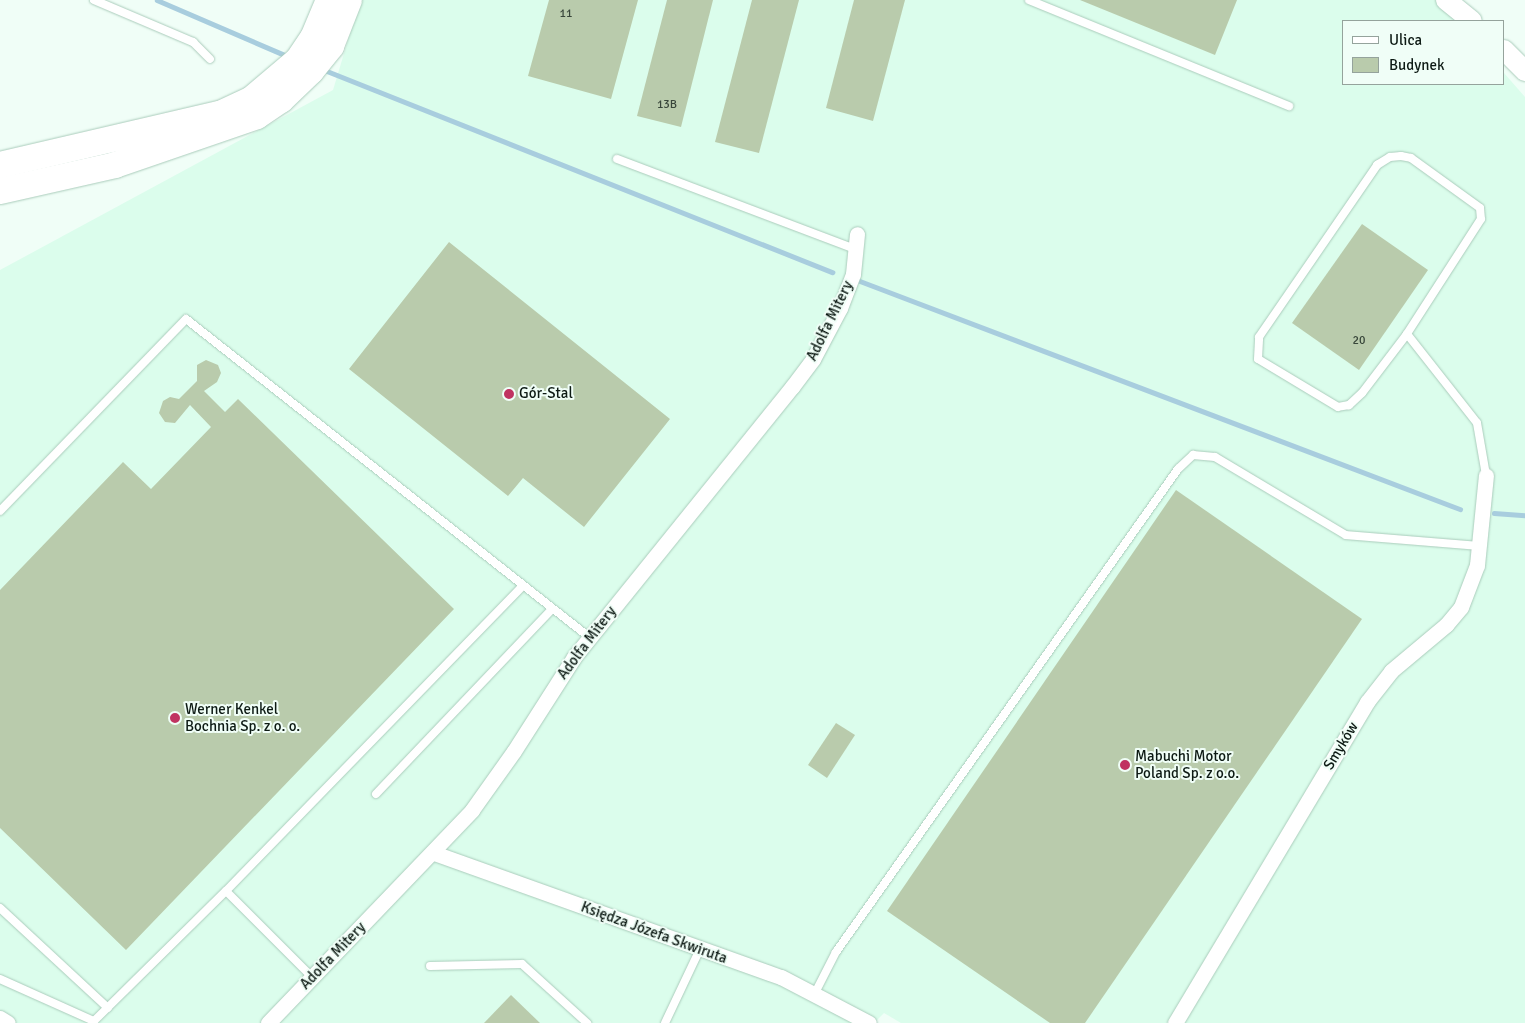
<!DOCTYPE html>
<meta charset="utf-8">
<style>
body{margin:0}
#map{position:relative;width:1525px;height:1023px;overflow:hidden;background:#f0fef7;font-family:Signika,sans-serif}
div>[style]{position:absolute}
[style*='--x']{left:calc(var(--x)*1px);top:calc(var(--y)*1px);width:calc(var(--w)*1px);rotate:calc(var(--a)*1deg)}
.built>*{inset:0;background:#dbfdec}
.stream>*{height:4.5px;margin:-2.25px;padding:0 2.25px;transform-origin:2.25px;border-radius:2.25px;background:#a8cdde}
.building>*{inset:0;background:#b9cbac}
.roads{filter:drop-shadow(0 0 1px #acb) drop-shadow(0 0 1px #acb)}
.service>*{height:8px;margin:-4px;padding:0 4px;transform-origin:4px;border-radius:4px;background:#fff}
.minor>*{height:15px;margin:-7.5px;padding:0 7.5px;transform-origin:7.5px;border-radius:7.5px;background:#fff}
.secondary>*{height:20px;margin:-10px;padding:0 10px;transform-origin:10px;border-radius:10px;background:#fff}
.motorway>*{height:26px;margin:-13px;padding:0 13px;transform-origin:13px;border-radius:13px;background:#fff}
.dots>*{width:14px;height:14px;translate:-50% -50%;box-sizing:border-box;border:2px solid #f0fef7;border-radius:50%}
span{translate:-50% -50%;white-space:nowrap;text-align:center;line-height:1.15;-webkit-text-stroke:4px #f0fef7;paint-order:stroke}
.number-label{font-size:12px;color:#38463a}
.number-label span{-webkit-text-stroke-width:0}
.street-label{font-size:15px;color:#0d1a14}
.poi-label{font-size:15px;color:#0d1a14}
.left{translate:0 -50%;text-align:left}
.legend{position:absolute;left:1342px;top:20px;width:162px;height:65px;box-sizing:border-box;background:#f0fef7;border:1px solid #95a39c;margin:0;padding:6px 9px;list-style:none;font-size:15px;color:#0d1a14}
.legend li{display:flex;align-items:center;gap:10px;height:25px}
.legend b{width:25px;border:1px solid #95a39c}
</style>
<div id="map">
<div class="built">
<i style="clip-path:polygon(360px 0,1438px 0,1457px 21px,1344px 21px,1344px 84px,1504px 84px,1504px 73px,1525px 97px,1525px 1023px,901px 1023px,884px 1013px,874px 1023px,0 1023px,0 270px,333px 90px)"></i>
</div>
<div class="stream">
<i style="--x:157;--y:0;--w:139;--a:23.3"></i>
<i style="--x:327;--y:71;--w:544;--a:21.7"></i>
<i style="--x:860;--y:281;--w:642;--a:20.81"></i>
<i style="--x:1494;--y:513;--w:31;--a:4"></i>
</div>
<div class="building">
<i style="clip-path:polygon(549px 0,638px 0,611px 99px,528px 76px)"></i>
<i style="clip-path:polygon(667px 0,713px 0,681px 127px,637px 116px)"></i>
<i style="clip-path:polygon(752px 0,799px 0,759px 153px,715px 142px)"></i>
<i style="clip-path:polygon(854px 0,905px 0,873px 121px,826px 108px)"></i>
<i style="clip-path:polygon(1080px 0,1237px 0,1215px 55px)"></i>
<i style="clip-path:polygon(1362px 224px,1428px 270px,1359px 370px,1292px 323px)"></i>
<i style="clip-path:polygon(449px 242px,670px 419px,584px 527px,523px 478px,508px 496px,349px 369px)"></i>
<i style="clip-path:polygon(206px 360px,218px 365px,221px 373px,217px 382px,204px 391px,225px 412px,238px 399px,454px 609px,126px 950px,0 828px,0 590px,123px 462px,151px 489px,211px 427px,190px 405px,175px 423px,165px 422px,159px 413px,163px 401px,170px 397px,179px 399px,197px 381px,197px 365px)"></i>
<i style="clip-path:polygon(1176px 490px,1362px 619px,1085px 1023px,1050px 1023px,887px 911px)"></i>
<i style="clip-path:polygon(836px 723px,855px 735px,827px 778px,808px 765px)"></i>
<i style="clip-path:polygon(511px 995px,540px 1023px,484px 1023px)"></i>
</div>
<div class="roads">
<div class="service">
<i style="--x:94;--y:0;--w:108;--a:23"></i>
<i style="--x:193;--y:42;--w:24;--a:45"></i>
<i style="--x:1029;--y:0;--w:281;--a:22.2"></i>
<i style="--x:617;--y:159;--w:254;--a:20.7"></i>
<i style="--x:1407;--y:334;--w:74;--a:127.3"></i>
<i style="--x:1362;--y:393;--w:18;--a:137"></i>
<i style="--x:1349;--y:405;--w:11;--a:170"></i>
<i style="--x:1338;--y:407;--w:93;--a:-149"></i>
<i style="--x:1258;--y:359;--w:22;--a:-87"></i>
<i style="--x:1259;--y:337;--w:209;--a:-55.5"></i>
<i style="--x:1377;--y:165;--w:15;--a:-32"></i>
<i style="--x:1390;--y:157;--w:11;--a:-5"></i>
<i style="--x:1401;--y:156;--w:10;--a:11"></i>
<i style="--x:1411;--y:158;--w:85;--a:35.9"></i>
<i style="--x:1480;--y:208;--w:11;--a:85"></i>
<i style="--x:1481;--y:219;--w:137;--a:122.8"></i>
<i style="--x:1407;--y:334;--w:113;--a:51.8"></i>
<i style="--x:1477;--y:423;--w:53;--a:80.2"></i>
<i style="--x:0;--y:511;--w:267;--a:-45.9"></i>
<i style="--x:186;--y:319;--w:513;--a:38.28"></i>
<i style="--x:376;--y:794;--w:255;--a:-46.4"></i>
<i style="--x:226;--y:891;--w:426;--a:-45.8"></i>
<i style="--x:0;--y:908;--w:147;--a:42.8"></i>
<i style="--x:430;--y:966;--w:92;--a:-1.2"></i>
<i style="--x:522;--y:964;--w:88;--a:42.2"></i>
<i style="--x:0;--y:979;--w:103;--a:24.1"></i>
<i style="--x:94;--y:1021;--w:185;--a:-44.6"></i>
<i style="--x:226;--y:891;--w:122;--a:45"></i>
<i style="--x:815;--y:993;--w:46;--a:-62.9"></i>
<i style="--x:836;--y:952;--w:592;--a:-54.7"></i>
<i style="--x:1178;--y:469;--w:21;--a:-43"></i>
<i style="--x:1193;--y:455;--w:22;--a:5"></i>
<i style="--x:1215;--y:457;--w:152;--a:30.8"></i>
<i style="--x:1346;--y:535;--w:133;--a:4.7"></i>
<i style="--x:665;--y:1023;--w:82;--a:-64.7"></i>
</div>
<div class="minor">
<i style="--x:434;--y:853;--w:368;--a:19.7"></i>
<i style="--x:781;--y:977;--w:99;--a:27.6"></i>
<i style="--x:0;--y:1018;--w:9;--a:32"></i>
<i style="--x:268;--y:1023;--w:295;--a:-46.2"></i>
<i style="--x:472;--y:810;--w:72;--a:-54.6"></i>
<i style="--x:514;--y:751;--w:112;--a:-57.4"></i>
<i style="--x:574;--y:657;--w:347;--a:-51.1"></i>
<i style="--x:792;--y:387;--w:35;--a:-53"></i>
<i style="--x:813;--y:359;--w:58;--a:-62.1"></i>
<i style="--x:840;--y:308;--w:36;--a:-69"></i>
<i style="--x:853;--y:274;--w:40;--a:-84.3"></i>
<i style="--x:1175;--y:1023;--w:374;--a:-59.1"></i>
<i style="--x:1367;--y:702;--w:39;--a:-52"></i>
<i style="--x:1391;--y:671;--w:72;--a:-39.9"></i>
<i style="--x:1446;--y:625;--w:23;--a:-50"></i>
<i style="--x:1461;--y:607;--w:45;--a:-69.1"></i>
<i style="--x:1477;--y:565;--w:90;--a:-84.3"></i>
</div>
<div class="secondary">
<i style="--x:1446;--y:0;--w:33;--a:39"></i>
<i style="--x:1504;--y:50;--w:30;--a:45"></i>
</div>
<div class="motorway">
<i style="--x:0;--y:165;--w:226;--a:-13.1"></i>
<i style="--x:220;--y:114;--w:35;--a:-25"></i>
<i style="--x:252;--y:99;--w:60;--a:-40.3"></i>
<i style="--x:298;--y:60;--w:27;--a:-56"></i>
<i style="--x:313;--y:38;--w:41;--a:-67.2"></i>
<i style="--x:0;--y:191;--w:118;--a:-12.7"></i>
<i style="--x:115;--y:165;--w:150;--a:-19"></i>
<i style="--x:257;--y:116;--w:29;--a:-34"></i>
<i style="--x:281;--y:100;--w:42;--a:-44"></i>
<i style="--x:311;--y:71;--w:32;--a:-51"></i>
<i style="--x:331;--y:46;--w:49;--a:-68.6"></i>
</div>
</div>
<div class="dots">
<i style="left:509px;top:394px;background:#c03361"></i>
<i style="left:175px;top:718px;background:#c03361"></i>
<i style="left:1125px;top:765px;background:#c03361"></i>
</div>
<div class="number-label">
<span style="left:566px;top:14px">11</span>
<span style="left:667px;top:105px">13B</span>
<span style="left:1359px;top:341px">20</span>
</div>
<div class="street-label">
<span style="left:830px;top:321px;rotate:-64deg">Adolfa Mitery</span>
<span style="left:587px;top:643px;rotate:-53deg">Adolfa Mitery</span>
<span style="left:1341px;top:746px;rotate:-59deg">Smyków</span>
<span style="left:654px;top:933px;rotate:20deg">Księdza Józefa Skwiruta</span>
<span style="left:333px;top:956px;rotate:-46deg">Adolfa Mitery</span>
</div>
<div class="poi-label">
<span class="left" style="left:519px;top:394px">Gór-Stal</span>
<span class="left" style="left:185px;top:718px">Werner Kenkel<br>Bochnia Sp. z o. o.</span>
<span class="left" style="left:1135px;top:765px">Mabuchi Motor<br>Poland Sp. z o.o.</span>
</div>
<ul class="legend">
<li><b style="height:6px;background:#fff"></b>Ulica</li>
<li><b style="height:14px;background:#b9cbac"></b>Budynek</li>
</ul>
</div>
